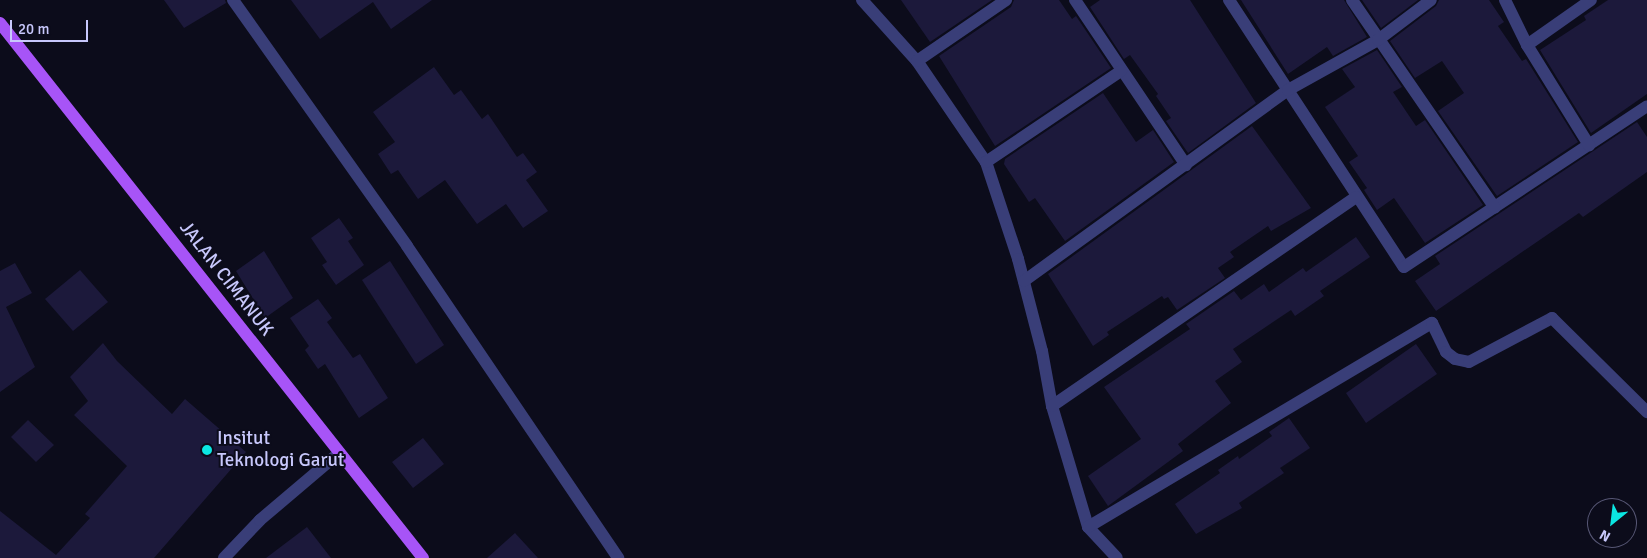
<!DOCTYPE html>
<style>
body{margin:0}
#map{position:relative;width:1647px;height:558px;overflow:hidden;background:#0c0c1b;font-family:Signika,sans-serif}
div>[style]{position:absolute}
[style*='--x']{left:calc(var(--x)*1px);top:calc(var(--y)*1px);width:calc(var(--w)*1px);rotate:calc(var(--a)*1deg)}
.building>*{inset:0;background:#1c193b}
.minor>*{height:12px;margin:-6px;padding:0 6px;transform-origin:6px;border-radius:6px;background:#393e78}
.major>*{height:12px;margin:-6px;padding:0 6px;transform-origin:6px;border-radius:6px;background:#a754f7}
.dots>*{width:14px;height:14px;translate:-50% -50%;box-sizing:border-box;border:2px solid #0c0c1b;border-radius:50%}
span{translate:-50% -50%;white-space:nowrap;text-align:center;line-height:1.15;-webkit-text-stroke:4px #0c0c1b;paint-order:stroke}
.street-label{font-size:19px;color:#c8c8fc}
.poi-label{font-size:19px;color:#c8c8fc}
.left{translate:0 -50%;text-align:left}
.north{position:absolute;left:1587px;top:498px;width:50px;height:50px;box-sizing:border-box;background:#0c0c1b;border:1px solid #575775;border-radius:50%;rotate:209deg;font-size:14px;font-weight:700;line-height:20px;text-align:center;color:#c8c8fc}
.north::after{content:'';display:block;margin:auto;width:18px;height:22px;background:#0be6e2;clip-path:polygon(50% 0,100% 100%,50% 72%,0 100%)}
.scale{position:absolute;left:10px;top:20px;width:78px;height:22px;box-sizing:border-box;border:2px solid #c8c8fc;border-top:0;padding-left:6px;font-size:15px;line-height:18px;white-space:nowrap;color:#c8c8fc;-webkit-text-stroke:4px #0c0c1b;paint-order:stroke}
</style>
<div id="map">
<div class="building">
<i style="clip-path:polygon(164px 0,225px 0,226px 3px,184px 28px)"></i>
<i style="clip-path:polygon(291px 0,432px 0,391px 29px,373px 2px,320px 39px)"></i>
<i style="clip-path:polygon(901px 0,992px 0,930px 42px)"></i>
<i style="clip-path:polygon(1014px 0,1059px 0,1072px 19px,1076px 16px,1111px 68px,995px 146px,939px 56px,1011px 7px)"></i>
<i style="clip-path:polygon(1100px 0,1190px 0,1256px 103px,1188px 153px,1166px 121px,1171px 118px,1156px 96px,1158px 94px,1130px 55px,1124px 59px,1090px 7px)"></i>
<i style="clip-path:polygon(1241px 0,1344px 0,1367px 37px,1333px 56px,1327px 47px,1288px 74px)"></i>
<i style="clip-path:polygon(1362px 0,1418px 0,1381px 28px)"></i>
<i style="clip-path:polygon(1439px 0,1489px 0,1504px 22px,1498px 26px,1522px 61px,1526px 59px,1578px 142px,1497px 196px,1438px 111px,1464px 93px,1442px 61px,1415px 78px,1390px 41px,1436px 6px)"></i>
<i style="clip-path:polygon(1608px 0,1647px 0,1647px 94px,1591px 133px,1540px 50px,1586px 20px,1584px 16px)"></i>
<i style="clip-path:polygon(1377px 50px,1402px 87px,1393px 92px,1416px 126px,1425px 120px,1483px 205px,1425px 243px,1394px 198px,1377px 210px,1364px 190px,1367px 188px,1349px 162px,1358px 156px,1325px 107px,1355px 87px,1342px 69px)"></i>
<i style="clip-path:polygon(434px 67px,454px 95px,461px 90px,482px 119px,488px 114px,517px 157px,523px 153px,537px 172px,526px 180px,548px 211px,523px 228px,506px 204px,477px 224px,445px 180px,418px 199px,398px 170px,391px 174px,378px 154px,395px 142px,373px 112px)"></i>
<i style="clip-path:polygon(1103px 93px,1136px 142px,1153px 130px,1174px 162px,1065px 241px,1035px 198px,1029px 202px,1004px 164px,1005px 159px)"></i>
<i style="clip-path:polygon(1637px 122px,1647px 137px,1647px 172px,1583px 217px,1579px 213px,1436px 311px,1415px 281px,1440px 264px,1435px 256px)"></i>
<i style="clip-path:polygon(1252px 126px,1311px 208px,1271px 231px,1268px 226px,1230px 252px,1234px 257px,1218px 268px,1225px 278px,1177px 310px,1168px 297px,1164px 299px,1162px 296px,1107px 332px,1109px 335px,1093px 346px,1048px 274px)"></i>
<i style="clip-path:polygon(339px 218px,353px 238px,348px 241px,364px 265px,336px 285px,322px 265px,327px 262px,311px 238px)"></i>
<i style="clip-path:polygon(1356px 237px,1370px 257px,1320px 291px,1324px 296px,1295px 316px,1291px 310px,1233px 349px,1242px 362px,1215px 381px,1231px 403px,1178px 444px,1183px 451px,1108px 506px,1088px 476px,1141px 439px,1104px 387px,1190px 329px,1186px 324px,1234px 291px,1241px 300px,1264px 284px,1269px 292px,1303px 268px,1306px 272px)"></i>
<i style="clip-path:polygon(264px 251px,293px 298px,265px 318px,236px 271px)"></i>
<i style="clip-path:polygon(390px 261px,444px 345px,416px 364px,362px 280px)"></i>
<i style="clip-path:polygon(15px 263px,32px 293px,6px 307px,35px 367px,0 392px,0 271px)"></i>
<i style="clip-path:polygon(80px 270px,108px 302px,73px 331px,45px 299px)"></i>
<i style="clip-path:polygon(318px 299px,332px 318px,327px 322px,353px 358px,360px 354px,388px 398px,359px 418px,325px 364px,318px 369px,305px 350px,309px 346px,290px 318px)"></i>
<i style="clip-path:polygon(103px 343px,117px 361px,172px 414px,185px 399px,246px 452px,154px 558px,0 558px,0 511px,56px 555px,90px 518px,85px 514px,127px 466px,74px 415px,88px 401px,70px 377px)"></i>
<i style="clip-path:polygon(1416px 344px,1437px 374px,1366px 423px,1346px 393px)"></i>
<i style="clip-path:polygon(1289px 418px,1310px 448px,1280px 468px,1284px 473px,1239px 503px,1242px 508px,1196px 534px,1175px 504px,1220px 473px,1218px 470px,1238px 456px,1239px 459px,1272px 436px,1269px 432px)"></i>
<i style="clip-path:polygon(28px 420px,54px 445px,36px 462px,11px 437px)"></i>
<i style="clip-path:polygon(423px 438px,444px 464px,413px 488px,392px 462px)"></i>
<i style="clip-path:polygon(307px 527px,331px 558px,266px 558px)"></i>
<i style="clip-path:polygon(515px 533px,538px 558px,487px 558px)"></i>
</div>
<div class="minor">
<i style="--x:233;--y:0;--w:301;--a:54.7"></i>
<i style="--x:407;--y:246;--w:377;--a:55.9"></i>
<i style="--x:862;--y:0;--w:82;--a:48"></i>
<i style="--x:917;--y:61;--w:122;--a:55.7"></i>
<i style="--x:986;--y:162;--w:102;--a:71.7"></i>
<i style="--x:1018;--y:259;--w:95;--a:75.4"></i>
<i style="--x:1042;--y:351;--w:56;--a:79.7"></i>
<i style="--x:1052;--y:406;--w:126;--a:73.4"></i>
<i style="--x:1088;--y:527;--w:42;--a:46.9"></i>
<i style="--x:1075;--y:0;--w:199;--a:56.1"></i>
<i style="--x:1229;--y:0;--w:319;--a:56.8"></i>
<i style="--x:1404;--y:267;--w:291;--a:-33.5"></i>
<i style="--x:1352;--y:0;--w:252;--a:55.5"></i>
<i style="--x:1505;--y:0;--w:50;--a:63.9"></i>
<i style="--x:1527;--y:45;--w:118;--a:58.2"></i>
<i style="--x:1527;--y:45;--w:78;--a:-35.1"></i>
<i style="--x:917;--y:61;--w:108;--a:-34.4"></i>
<i style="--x:986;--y:162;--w:163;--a:-34"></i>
<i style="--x:1024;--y:281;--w:326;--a:-35.9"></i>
<i style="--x:1288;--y:90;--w:103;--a:-29.1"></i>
<i style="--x:1378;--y:40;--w:66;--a:-37"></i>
<i style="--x:1052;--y:406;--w:369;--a:-34.5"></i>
<i style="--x:1088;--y:527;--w:400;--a:-30.7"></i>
<i style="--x:1432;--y:323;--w:32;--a:64"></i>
<i style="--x:1446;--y:352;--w:11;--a:38"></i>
<i style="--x:1455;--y:359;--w:14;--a:12"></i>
<i style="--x:1469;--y:362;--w:94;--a:-27.9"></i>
<i style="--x:1552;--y:318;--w:134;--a:44.7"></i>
<i style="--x:224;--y:558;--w:52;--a:-46.5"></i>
<i style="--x:260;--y:520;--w:104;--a:-40.3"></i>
</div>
<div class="major">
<i style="--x:0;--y:23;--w:682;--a:51.67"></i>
</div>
<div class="dots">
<i style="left:207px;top:450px;background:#0be6e2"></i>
</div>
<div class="street-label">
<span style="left:226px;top:279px;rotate:52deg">JALAN CIMANUK</span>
</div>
<div class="poi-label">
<span class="left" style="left:217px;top:450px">Insitut<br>Teknologi Garut</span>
</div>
<div class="north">N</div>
<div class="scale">20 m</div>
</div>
